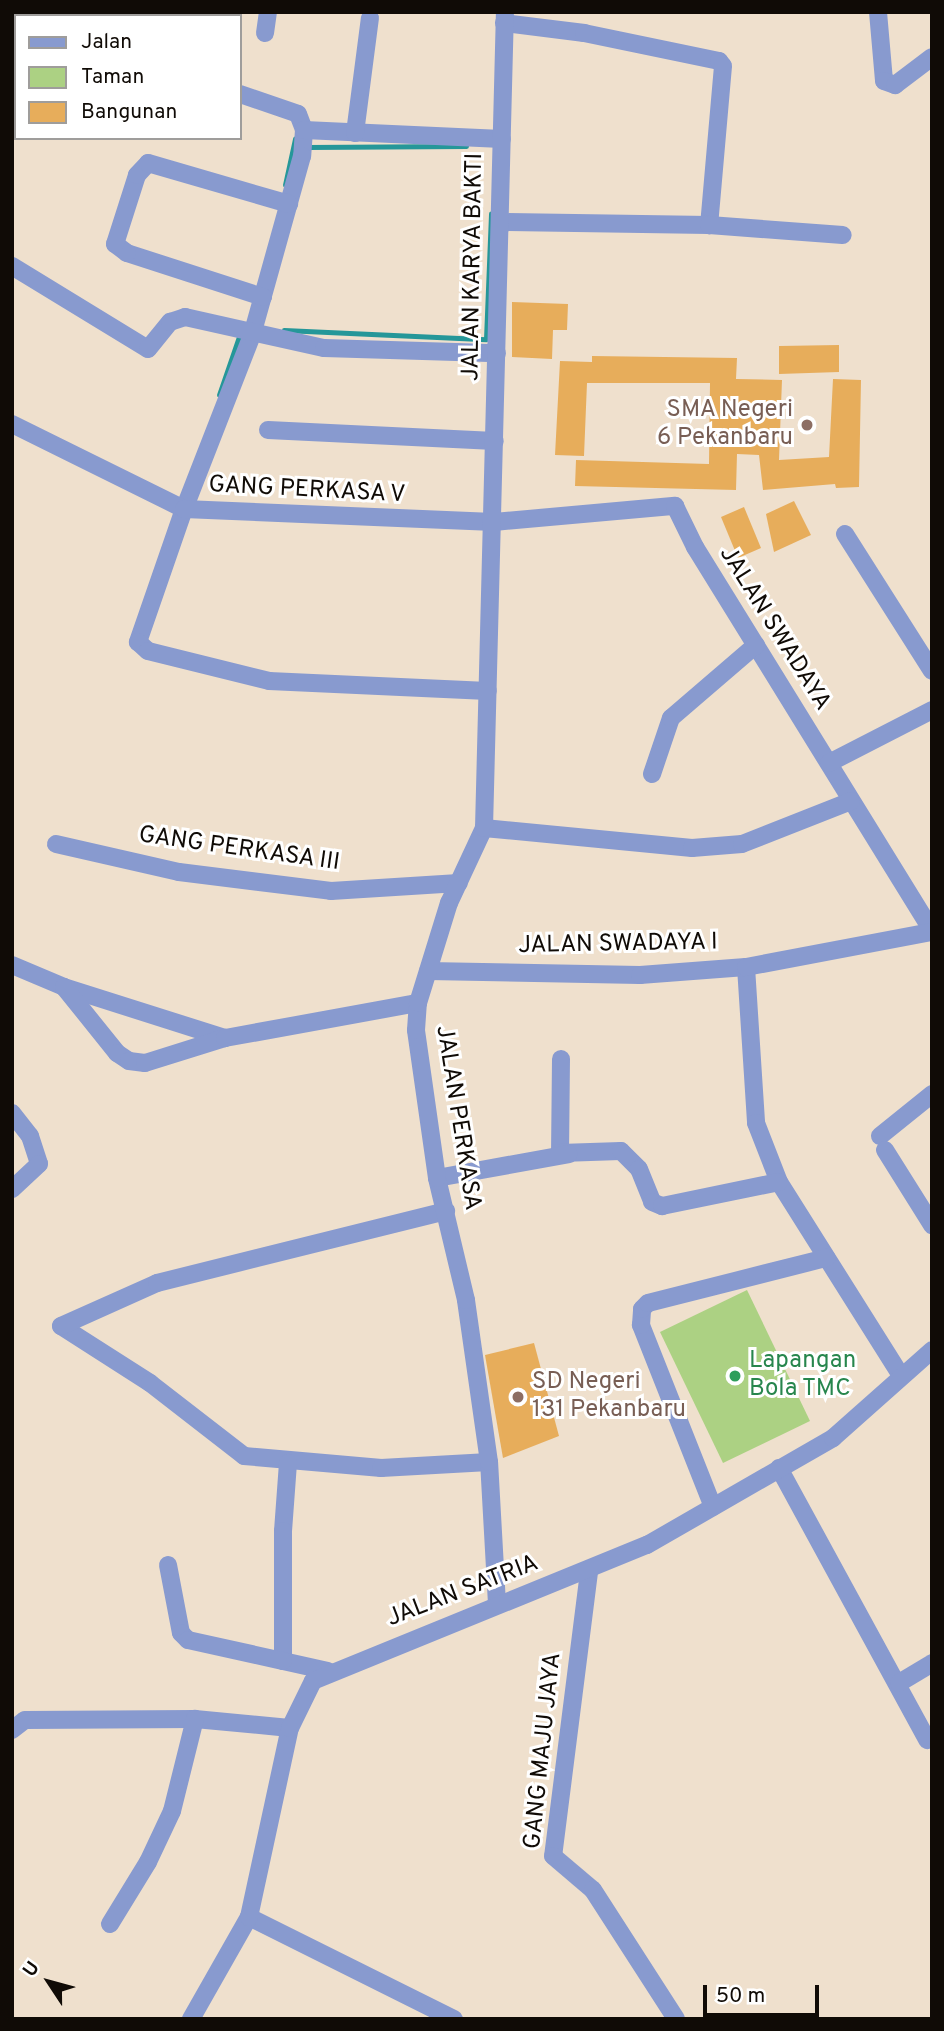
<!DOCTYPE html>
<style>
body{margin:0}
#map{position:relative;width:944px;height:2031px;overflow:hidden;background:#efe0cd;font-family:Overpass,sans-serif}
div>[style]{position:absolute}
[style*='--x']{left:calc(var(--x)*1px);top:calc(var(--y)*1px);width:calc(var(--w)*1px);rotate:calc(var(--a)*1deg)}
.green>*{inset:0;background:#acd183}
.stream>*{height:4.5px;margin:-2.25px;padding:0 2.25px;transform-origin:2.25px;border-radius:2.25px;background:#259799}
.building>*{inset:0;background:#e7ad5b}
.minor>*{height:18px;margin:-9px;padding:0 9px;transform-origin:9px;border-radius:9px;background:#889acf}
.dots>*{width:19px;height:19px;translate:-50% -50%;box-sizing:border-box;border:4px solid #fff;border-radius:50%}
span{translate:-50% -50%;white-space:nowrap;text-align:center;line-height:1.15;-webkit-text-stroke:6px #fff;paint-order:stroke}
.street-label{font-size:24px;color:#100b06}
.education-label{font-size:24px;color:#785e54}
.right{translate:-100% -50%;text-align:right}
.left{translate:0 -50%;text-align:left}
.leisure-label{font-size:24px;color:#27864d}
.frame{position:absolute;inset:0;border:14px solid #100b06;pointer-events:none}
.legend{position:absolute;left:14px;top:14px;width:228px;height:126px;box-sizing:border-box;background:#fff;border:2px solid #9f9d9b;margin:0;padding:9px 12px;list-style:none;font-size:21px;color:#100b06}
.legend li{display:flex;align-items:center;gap:14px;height:35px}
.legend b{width:35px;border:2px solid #9f9d9b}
.north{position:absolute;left:14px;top:1947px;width:70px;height:70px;-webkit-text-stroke:5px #fff;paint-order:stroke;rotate:306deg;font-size:19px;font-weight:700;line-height:28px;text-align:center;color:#100b06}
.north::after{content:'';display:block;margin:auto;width:24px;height:32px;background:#100b06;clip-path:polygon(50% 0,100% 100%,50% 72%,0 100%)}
.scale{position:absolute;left:703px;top:1985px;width:116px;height:32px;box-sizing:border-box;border:4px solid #100b06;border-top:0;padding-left:9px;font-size:21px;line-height:24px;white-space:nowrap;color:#100b06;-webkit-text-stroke:5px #fff;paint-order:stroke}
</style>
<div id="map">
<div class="green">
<i style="clip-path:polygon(747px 1290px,810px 1421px,723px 1463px,660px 1332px)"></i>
</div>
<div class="stream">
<i style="--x:307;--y:147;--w:159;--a:-0.4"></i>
<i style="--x:285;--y:185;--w:47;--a:-77.7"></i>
<i style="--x:284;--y:330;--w:202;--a:2.6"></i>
<i style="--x:486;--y:339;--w:125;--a:-87.7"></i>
<i style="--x:219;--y:395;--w:61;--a:-71"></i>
</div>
<div class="building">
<i style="clip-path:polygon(512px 302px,568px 304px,567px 330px,553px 330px,552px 359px,512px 357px)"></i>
<i style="clip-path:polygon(839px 345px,839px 372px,779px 374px,779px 346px)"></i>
<i style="clip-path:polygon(592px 356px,737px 358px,736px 379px,782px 380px,779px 460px,829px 457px,833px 379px,861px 380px,859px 487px,836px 488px,835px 484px,763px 490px,759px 455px,737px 454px,736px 490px,575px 486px,576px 460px,709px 464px,710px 383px,587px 383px,584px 456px,555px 455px,560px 361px,592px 362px)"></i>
<i style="clip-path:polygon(794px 501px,811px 535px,774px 552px,766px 514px)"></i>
<i style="clip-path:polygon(744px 507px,761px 548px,738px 558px,721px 517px)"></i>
<i style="clip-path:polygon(534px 1343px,559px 1436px,503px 1458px,485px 1355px)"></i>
</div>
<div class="minor">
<i style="--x:878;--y:12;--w:69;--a:85"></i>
<i style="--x:884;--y:81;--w:12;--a:20"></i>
<i style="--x:895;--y:85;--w:46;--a:-37.1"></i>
<i style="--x:50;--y:16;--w:4;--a:-76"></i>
<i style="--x:129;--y:16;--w:4;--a:-76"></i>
<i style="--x:504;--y:23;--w:81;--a:7.1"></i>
<i style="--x:584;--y:33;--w:138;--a:11.7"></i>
<i style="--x:719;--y:61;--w:6;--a:51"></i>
<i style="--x:723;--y:66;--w:160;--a:95"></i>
<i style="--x:12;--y:26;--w:4;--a:14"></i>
<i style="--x:265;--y:33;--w:21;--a:-82"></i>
<i style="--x:240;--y:94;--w:61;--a:19"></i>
<i style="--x:298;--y:114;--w:17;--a:69"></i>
<i style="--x:304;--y:130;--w:26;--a:94"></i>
<i style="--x:302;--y:156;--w:186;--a:105.6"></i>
<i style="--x:252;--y:335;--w:187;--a:111.3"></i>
<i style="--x:184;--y:509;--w:141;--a:109.1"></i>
<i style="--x:138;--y:642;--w:13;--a:42"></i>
<i style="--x:148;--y:651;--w:125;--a:13.9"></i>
<i style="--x:269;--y:681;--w:219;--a:2.6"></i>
<i style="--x:304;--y:130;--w:198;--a:2.6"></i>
<i style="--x:355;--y:133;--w:116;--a:-82.6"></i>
<i style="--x:500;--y:222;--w:209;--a:0.8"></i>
<i style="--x:709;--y:225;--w:134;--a:4.3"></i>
<i style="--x:12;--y:266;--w:159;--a:31.4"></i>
<i style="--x:148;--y:349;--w:35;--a:-51"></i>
<i style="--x:170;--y:322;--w:16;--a:-18"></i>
<i style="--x:185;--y:317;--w:142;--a:12.6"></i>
<i style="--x:324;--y:348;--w:173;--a:1.7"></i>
<i style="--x:263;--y:297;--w:143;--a:-162.1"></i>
<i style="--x:127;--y:253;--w:15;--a:-143"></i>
<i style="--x:115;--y:244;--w:72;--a:-72.3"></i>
<i style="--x:137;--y:175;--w:16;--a:-47"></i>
<i style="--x:148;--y:163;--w:147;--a:16.2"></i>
<i style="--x:12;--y:424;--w:192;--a:26.3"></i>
<i style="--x:184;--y:509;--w:310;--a:2.4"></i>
<i style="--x:494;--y:522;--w:182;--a:-5.1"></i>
<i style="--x:675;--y:506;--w:46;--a:64"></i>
<i style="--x:695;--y:547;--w:450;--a:58.3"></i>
<i style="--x:268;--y:430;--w:227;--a:2.8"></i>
<i style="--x:845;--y:534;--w:162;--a:57.6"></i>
<i style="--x:829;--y:763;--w:116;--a:-27.2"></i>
<i style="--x:652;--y:774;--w:59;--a:-71.3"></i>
<i style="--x:671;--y:718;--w:112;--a:-40.7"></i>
<i style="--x:484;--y:828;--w:209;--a:5.5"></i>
<i style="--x:692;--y:848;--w:50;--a:-4.6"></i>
<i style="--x:742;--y:844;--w:117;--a:-21.5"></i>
<i style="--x:56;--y:844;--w:126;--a:12.8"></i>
<i style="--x:179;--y:872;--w:153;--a:7.1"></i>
<i style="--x:331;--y:891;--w:128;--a:-3.6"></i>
<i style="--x:12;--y:965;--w:56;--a:22.9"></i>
<i style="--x:64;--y:987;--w:169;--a:17.6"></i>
<i style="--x:746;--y:967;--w:156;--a:86.3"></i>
<i style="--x:756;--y:1123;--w:63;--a:68.7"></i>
<i style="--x:779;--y:1182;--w:229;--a:57.8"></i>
<i style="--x:428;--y:971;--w:212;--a:1.1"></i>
<i style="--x:640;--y:975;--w:106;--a:-4.3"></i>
<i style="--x:746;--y:967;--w:189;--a:-10.7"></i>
<i style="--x:64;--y:987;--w:85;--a:51.2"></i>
<i style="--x:117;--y:1053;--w:14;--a:34"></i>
<i style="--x:129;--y:1061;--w:16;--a:7"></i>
<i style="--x:145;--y:1063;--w:84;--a:-17.4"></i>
<i style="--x:225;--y:1038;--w:196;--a:-10.3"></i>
<i style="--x:561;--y:1059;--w:94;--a:90.6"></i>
<i style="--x:560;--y:1153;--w:61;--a:-1.9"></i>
<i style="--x:621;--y:1151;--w:25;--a:45"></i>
<i style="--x:639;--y:1169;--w:35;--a:68"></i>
<i style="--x:652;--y:1202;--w:11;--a:22"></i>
<i style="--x:662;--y:1206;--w:119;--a:-11.6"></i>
<i style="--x:12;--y:1113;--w:29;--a:52"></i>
<i style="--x:30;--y:1136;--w:29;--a:72"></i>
<i style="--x:39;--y:1164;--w:37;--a:137"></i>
<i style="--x:880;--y:1136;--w:67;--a:-38.9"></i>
<i style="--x:885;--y:1150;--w:89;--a:57.9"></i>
<i style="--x:437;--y:1178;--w:134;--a:-10.3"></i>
<i style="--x:61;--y:1326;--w:106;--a:32.6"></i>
<i style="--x:150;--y:1383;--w:119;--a:37.8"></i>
<i style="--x:244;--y:1456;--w:138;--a:5"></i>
<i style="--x:381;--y:1468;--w:108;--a:-3.2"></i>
<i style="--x:61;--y:1326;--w:105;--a:-24.1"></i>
<i style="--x:157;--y:1283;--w:298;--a:-14"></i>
<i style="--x:288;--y:1463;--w:68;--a:94.2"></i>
<i style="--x:283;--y:1531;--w:130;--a:90"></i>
<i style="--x:283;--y:1661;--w:46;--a:12.5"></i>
<i style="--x:779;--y:1468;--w:310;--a:61.4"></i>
<i style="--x:713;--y:1507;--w:196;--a:-111.6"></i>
<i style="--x:641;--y:1325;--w:16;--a:-86"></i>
<i style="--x:642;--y:1309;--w:8;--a:-45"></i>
<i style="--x:648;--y:1303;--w:184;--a:-14.2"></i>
<i style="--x:168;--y:1565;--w:69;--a:79.2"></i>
<i style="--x:181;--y:1633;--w:10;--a:45"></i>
<i style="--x:188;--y:1640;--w:97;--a:12.5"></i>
<i style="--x:589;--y:1572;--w:286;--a:97.2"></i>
<i style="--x:553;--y:1856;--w:52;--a:40.4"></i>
<i style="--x:593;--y:1890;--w:153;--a:57.2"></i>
<i style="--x:497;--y:1604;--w:142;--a:-93.2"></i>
<i style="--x:489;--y:1462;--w:164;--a:-98.1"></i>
<i style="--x:466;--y:1300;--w:125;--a:-103.4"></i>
<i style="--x:437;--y:1178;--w:149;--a:-98.1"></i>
<i style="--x:416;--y:1030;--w:27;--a:-86"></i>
<i style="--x:418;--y:1003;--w:105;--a:-72.8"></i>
<i style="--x:449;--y:903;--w:83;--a:-65"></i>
<i style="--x:484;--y:828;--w:816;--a:-88.53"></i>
<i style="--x:899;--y:1683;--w:39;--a:-31"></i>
<i style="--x:12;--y:1730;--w:16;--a:-38"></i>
<i style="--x:25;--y:1720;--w:170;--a:-0.3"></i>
<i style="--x:195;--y:1719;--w:95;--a:5.4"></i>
<i style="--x:249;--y:1917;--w:229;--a:26.5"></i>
<i style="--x:110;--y:1924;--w:73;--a:-58.5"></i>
<i style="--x:148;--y:1862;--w:56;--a:-64.8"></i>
<i style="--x:172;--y:1811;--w:95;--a:-76"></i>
<i style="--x:191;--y:2019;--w:117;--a:-60.4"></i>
<i style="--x:249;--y:1917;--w:193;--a:-77.8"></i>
<i style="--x:290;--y:1728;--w:52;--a:-63.9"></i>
<i style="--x:313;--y:1681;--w:361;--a:-22.2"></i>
<i style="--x:647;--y:1545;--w:215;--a:-29.9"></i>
<i style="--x:833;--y:1438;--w:132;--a:-41.6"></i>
</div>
<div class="dots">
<i style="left:807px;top:425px;background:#8d6e63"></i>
<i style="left:735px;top:1376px;background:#2e9e5b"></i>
<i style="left:518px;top:1397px;background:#8d6e63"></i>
</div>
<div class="street-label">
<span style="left:474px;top:267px;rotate:-89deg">JALAN KARYA BAKTI</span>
<span style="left:307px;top:491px;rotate:3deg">GANG PERKASA V</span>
<span style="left:774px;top:629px;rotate:58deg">JALAN SWADAYA</span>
<span style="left:239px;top:850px;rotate:8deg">GANG PERKASA III</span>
<span style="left:618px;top:945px;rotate:-1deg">JALAN SWADAYA I</span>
<span style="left:457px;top:1118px;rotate:81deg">JALAN PERKASA</span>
<span style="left:463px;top:1592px;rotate:-21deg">JALAN SATRIA</span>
<span style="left:544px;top:1751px;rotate:-84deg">GANG MAJU JAYA</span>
</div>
<div class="education-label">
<span class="right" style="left:793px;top:425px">SMA Negeri<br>6 Pekanbaru</span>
<span class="left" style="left:532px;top:1397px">SD Negeri<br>131 Pekanbaru</span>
</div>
<div class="leisure-label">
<span class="left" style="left:749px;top:1376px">Lapangan<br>Bola TMC</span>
</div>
<div class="frame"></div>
<ul class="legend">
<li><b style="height:9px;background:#889acf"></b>Jalan</li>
<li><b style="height:19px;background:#acd183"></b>Taman</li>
<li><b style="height:19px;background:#e7ad5b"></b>Bangunan</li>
</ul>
<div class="north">U</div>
<div class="scale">50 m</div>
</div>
